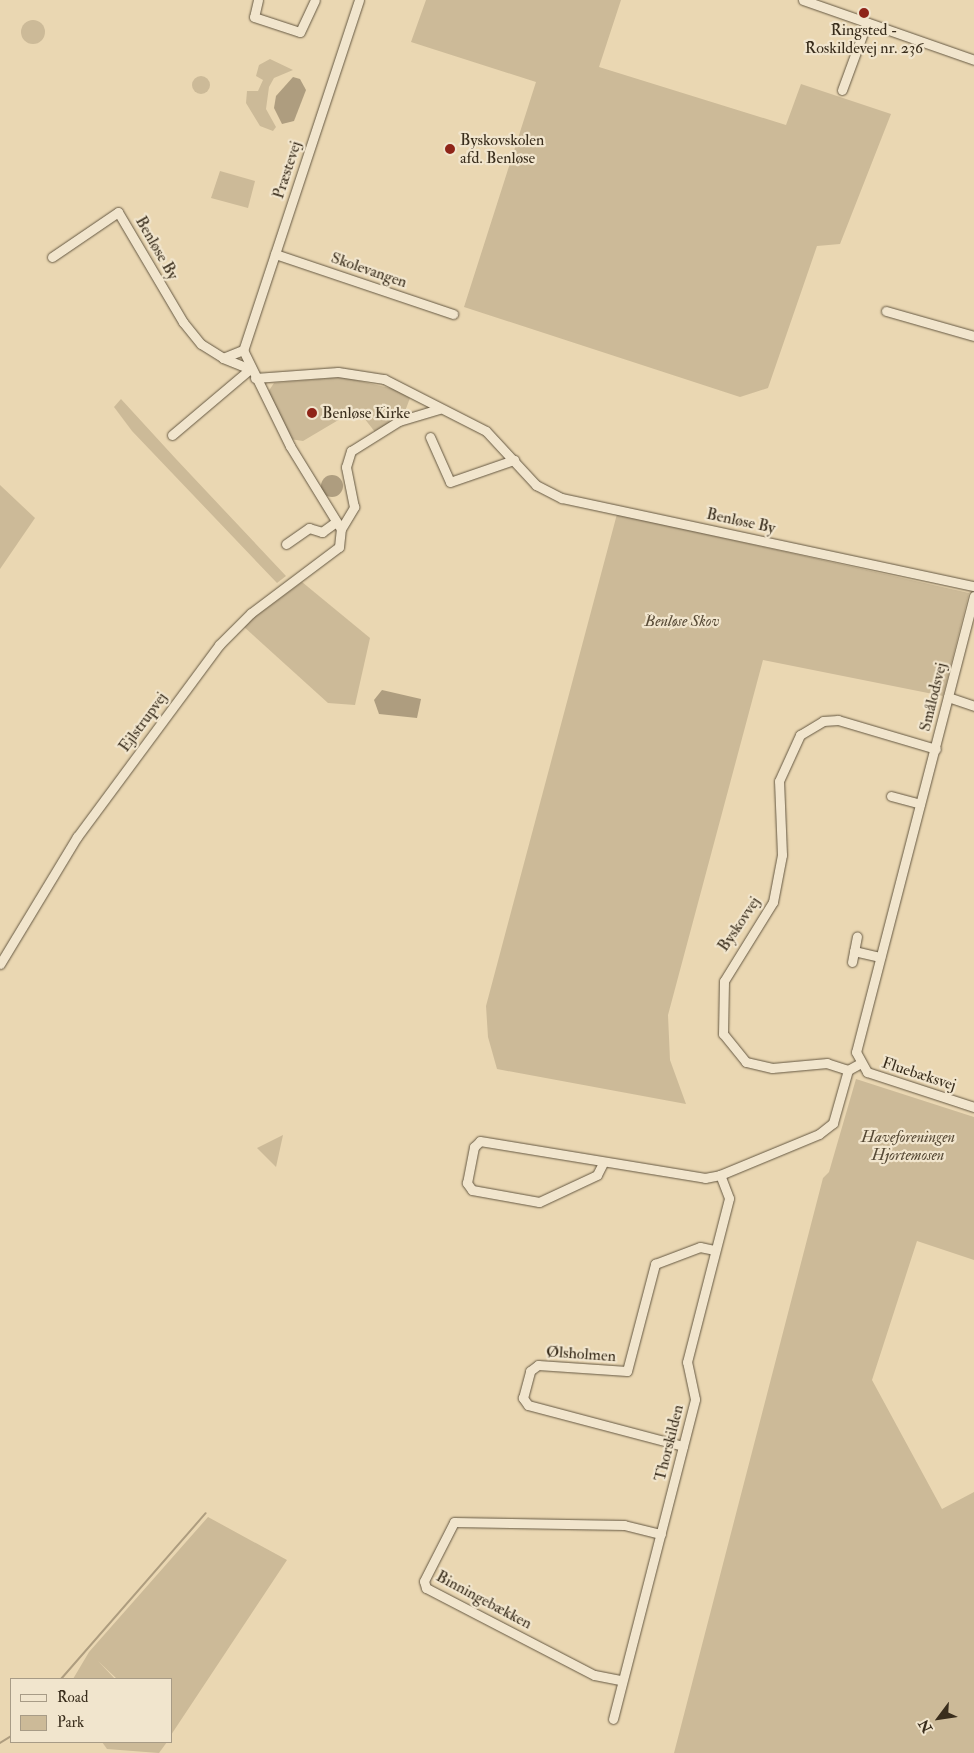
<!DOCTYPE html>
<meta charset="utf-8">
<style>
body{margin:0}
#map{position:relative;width:974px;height:1753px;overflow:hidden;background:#ead7b2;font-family:"IM FELL Double Pica",serif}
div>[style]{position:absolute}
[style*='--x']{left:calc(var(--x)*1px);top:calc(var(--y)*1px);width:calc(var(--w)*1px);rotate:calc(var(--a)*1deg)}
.green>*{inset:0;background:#ccba98}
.round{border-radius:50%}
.water>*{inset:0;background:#ae9d7f}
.stream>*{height:2px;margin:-1px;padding:0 1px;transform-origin:1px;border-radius:1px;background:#ae9d7f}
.roads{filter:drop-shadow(0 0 1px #655842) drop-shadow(0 0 1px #655842)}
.minor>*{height:9px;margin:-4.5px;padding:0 4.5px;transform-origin:4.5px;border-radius:4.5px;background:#f1e5cd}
.dots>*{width:14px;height:14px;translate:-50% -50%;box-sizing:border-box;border:2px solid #f1e5cd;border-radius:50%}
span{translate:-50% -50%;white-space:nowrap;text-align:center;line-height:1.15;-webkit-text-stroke:4.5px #f1e5cd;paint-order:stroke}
.poi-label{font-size:16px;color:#392d1c}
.left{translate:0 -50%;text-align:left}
.street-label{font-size:16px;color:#392d1c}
.park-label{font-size:16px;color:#564935;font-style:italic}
.legend{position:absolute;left:10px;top:1678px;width:162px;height:65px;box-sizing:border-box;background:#f1e5cd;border:1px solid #a79b86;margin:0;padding:6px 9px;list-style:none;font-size:15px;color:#392d1c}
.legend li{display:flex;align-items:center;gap:10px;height:25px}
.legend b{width:25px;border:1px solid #a79b86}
.north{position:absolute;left:914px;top:1693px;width:50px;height:50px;-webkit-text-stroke:4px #f1e5cd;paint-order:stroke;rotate:239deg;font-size:14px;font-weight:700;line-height:20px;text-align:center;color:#392d1c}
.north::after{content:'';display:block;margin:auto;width:18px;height:22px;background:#392d1c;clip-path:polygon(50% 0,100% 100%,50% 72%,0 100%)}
</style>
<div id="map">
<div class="green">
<i style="clip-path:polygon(426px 0,621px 0,599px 67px,786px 125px,801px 84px,891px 114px,840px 244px,817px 246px,768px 388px,740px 397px,464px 307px,536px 82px,411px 42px)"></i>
<i class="round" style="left:21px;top:20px;width:24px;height:24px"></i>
<i style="clip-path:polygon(270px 59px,293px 70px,274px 78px,269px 87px,266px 109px,276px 127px,273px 131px,260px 126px,246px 103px,247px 91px,258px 91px,263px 80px,256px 76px,259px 65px)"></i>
<i class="round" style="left:192px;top:76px;width:18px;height:18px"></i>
<i style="clip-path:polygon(220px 171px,255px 181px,248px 208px,211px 198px)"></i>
<i style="clip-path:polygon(342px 377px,394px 389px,410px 398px,404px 414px,375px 432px,357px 409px,303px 441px,290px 439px,268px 392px,274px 383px)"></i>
<i style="clip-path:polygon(121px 399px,176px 459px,286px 576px,277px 583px,132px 431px,114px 407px)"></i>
<i style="clip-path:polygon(0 485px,35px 518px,0 569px)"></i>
<i style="clip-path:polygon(617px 514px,969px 593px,943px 696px,763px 660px,668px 1015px,670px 1060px,686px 1104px,497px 1069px,488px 1037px,486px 1006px)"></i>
<i style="clip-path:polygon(302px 582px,370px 638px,355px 705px,328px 703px,243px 626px)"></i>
<i style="clip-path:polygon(856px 1079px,974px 1117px,974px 1260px,917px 1241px,872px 1380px,942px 1509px,974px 1492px,974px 1753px,674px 1753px,823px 1178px,829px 1172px)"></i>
<i style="clip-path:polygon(283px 1135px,276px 1167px,257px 1148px)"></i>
<i style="clip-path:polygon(208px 1517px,287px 1560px,171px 1735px,171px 1679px,117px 1679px,98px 1661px,115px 1679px,73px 1679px,89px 1652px)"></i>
<i style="clip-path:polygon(102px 1742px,167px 1742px,159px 1753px,107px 1749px)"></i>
</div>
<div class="water">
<i style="clip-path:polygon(293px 77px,300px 79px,306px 90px,294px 121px,282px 124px,274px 108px,276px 96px)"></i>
<i class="round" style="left:321px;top:475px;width:22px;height:22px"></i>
<i style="clip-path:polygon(382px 690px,421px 699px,417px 718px,379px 714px,374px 700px)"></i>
</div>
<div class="stream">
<i style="--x:61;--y:1679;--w:220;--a:-48.9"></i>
<i style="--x:0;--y:1743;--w:13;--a:-32"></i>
</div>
<div class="roads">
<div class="minor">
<i style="--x:258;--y:0;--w:17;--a:103"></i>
<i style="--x:254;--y:17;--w:48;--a:18.1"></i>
<i style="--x:300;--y:32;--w:35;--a:-65"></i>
<i style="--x:359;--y:0;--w:369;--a:108.3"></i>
<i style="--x:243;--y:350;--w:107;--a:63.9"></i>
<i style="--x:290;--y:446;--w:97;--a:58.4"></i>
<i style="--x:341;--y:529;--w:26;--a:-59"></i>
<i style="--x:354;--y:507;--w:41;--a:-101.3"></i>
<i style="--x:346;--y:467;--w:17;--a:-73"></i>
<i style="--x:351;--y:451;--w:57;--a:-32"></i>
<i style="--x:399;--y:421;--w:42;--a:-16.7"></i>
<i style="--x:803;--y:0;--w:181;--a:19.3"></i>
<i style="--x:842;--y:90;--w:72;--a:-69.8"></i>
<i style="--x:275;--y:254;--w:188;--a:18.6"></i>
<i style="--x:52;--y:257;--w:80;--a:-34.3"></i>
<i style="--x:118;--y:212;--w:128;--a:59.4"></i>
<i style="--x:183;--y:322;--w:28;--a:51"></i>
<i style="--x:201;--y:344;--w:26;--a:32"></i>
<i style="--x:223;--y:358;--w:22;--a:-22"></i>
<i style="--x:886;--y:311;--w:91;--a:15.9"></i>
<i style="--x:223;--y:358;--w:29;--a:22"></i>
<i style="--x:255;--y:378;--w:83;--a:-4.1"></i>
<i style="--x:338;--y:372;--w:47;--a:8.7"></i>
<i style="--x:384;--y:379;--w:114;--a:27"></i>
<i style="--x:486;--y:431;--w:74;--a:47.2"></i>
<i style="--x:536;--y:485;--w:29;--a:27"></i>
<i style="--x:562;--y:498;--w:421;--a:12.1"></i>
<i style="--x:172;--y:435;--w:102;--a:-40.2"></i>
<i style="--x:430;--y:437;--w:49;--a:66"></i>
<i style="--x:450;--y:482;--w:68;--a:-19"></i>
<i style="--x:286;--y:544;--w:28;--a:-35"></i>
<i style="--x:309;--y:528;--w:14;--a:17"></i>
<i style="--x:322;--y:532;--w:17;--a:-36"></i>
<i style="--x:974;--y:596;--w:471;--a:104.5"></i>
<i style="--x:856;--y:1052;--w:23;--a:61"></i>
<i style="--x:867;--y:1072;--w:113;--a:18.1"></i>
<i style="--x:948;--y:697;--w:28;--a:19"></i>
<i style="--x:891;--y:796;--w:30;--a:15"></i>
<i style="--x:854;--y:951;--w:27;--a:13"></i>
<i style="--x:852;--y:962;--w:26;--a:-79"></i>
<i style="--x:0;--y:964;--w:149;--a:-58.8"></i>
<i style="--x:77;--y:837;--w:239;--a:-53.5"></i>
<i style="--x:219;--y:645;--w:45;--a:-45"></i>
<i style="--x:251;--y:613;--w:110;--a:-36.9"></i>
<i style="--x:339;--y:547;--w:18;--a:-84"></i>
<i style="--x:859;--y:1064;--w:13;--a:151"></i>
<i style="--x:848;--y:1070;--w:22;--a:-162"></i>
<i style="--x:827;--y:1063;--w:55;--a:174.8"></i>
<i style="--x:772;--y:1068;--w:27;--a:-167"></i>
<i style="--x:746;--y:1062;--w:36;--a:-129"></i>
<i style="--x:723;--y:1034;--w:53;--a:-88.9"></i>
<i style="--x:724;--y:981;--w:93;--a:-58.2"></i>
<i style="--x:773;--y:902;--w:48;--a:-79.2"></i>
<i style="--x:782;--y:855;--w:74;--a:-92.3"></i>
<i style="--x:779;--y:781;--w:51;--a:-65.5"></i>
<i style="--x:800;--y:735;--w:27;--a:-31"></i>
<i style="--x:823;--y:721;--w:15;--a:-4"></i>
<i style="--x:838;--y:720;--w:102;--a:16.5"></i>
<i style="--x:603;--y:1163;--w:13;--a:117"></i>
<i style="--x:597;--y:1175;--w:64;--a:155"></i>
<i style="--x:539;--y:1202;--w:68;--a:-169.8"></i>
<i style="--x:472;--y:1190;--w:9;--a:-126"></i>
<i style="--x:467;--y:1183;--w:37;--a:-79"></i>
<i style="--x:474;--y:1147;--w:8;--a:-45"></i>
<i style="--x:480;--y:1141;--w:228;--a:9.3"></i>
<i style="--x:705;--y:1178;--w:15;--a:-11"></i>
<i style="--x:720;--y:1175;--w:107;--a:-22.5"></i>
<i style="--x:819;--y:1134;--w:18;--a:-38"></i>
<i style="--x:833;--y:1123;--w:55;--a:-74.2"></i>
<i style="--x:683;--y:1446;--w:160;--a:-165.2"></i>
<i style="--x:528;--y:1405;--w:9;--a:-126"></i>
<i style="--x:523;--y:1398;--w:28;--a:-75"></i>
<i style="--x:530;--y:1371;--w:10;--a:-37"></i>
<i style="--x:538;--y:1365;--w:89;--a:3.9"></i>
<i style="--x:627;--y:1371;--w:111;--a:-75.3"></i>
<i style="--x:655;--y:1264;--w:48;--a:-20.7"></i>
<i style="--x:700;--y:1247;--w:14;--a:12"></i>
<i style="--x:620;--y:1680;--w:26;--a:-169"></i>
<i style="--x:594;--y:1675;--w:189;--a:-152.6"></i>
<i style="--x:426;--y:1588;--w:7;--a:-106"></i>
<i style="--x:424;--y:1581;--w:66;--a:-63"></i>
<i style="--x:454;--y:1522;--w:170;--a:1"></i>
<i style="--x:624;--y:1525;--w:38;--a:14"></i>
<i style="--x:613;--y:1719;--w:330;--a:-75.6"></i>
<i style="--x:695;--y:1399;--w:38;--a:-102"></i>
<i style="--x:687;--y:1362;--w:169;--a:-75.6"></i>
<i style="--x:729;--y:1198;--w:25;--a:-111"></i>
</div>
</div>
<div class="dots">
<i style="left:864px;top:13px;background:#8f2418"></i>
<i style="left:450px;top:149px;background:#8f2418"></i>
<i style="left:312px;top:413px;background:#8f2418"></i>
</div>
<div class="poi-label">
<span style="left:864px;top:39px">Ringsted -<br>Roskildevej nr. 236</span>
<span class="left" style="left:460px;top:149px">Byskovskolen<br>afd. Benløse</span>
<span class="left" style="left:322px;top:413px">Benløse Kirke</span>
</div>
<div class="street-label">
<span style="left:287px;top:170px;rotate:-72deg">Præstevej</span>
<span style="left:157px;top:248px;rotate:60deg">Benløse By</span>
<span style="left:369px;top:270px;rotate:19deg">Skolevangen</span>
<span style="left:741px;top:521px;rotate:12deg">Benløse By</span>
<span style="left:933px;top:697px;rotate:-76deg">Smålodsvej</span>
<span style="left:143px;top:722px;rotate:-54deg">Ejlstrupvej</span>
<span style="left:739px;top:924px;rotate:-56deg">Byskovvej</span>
<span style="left:919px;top:1074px;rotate:18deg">Fluebæksvej</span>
<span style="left:581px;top:1354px;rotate:4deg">Ølsholmen</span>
<span style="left:669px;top:1443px;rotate:-76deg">Thorskilden</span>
<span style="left:484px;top:1600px;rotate:28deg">Binningebækken</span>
</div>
<div class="park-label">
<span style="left:682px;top:621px">Benløse Skov</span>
<span style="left:908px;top:1146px">Haveforeningen<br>Hjortemosen</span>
</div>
<ul class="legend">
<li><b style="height:6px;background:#f1e5cd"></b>Road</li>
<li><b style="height:14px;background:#ccba98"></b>Park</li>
</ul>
<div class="north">N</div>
</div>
